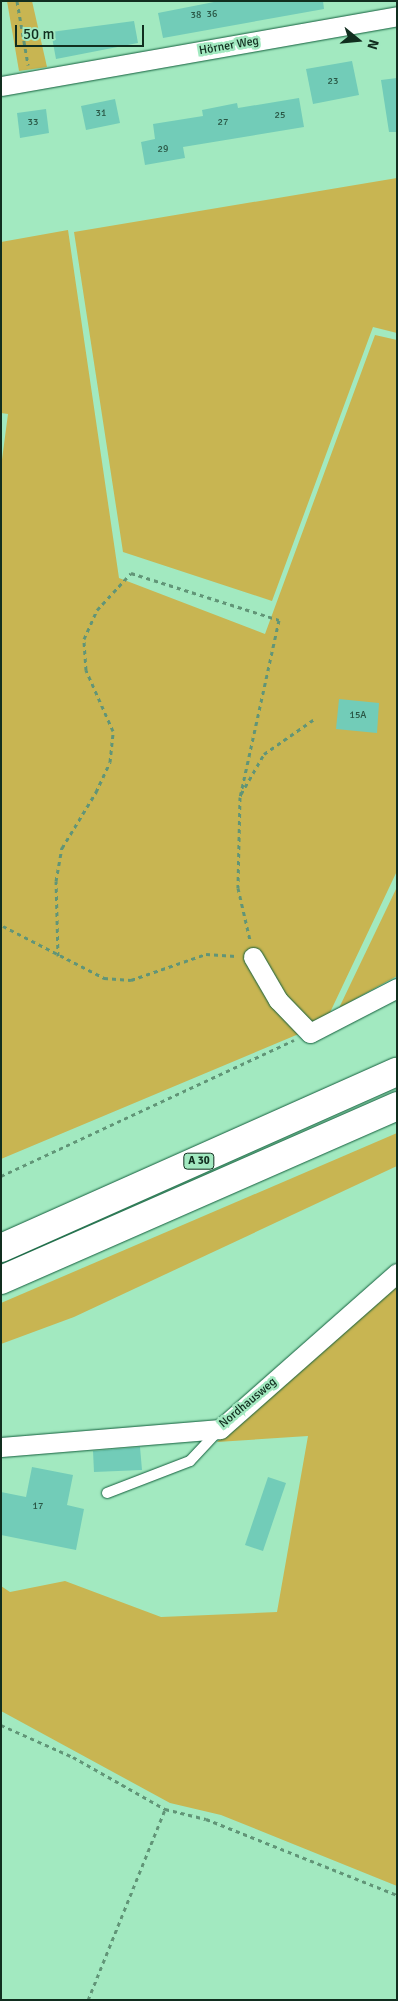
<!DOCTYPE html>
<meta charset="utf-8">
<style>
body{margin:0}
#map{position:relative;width:398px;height:2001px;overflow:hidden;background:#a2e9c0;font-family:Signika,sans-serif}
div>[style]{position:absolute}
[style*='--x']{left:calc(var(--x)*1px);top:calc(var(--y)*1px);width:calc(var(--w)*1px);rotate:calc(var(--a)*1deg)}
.green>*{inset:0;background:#c8b552}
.building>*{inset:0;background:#72ccb8}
.path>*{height:3px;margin-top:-1.5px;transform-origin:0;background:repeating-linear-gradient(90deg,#619577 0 4px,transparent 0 8px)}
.roads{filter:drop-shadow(0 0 1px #115e3b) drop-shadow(0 0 1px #115e3b)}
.service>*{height:10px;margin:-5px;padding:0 5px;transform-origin:5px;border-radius:5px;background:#fff}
.minor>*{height:19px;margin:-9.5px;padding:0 9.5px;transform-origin:9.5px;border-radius:9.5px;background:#fff}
.motorway>*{height:28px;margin:-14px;padding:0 14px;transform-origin:14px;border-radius:14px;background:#fff}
span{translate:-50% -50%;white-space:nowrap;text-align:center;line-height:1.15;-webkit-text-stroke:5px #a2e9c0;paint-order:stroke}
.number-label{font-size:10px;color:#295645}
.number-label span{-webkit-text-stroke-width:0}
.shield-label span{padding:1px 4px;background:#a2e9c0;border:1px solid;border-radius:4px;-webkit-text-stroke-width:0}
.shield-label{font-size:11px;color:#112e1f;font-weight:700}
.street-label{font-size:12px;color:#112e1f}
.frame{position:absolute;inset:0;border:2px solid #112e1f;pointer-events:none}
.north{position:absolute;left:333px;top:15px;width:50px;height:50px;-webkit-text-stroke:4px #a2e9c0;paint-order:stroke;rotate:107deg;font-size:14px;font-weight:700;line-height:20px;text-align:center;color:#112e1f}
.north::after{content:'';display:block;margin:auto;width:18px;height:22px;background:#112e1f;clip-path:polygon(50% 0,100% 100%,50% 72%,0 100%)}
.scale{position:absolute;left:15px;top:25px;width:129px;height:22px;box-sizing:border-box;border:2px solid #112e1f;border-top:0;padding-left:6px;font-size:15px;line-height:18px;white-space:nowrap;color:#112e1f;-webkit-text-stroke:4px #a2e9c0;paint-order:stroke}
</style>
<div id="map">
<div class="green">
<i style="clip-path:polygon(7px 1px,32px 1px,47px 67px,19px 71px)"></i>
<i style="clip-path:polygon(397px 178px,397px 333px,373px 327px,272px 601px,123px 552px,74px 232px)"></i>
<i style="clip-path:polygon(68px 230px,119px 578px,265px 634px,375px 335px,397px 340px,397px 871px,325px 1023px,1px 1159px,1px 467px,8px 414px,1px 413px,1px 242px)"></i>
<i style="clip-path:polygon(397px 887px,397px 976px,339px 1008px)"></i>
<i style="clip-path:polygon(397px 1133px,397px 1166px,74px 1317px,1px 1344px,1px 1303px)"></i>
<i style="clip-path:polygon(397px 1284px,397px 1886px,221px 1815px,170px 1803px,1px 1711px,1px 1586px,10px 1592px,65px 1581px,161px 1617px,277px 1612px,308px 1436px,217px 1442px)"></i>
</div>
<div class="building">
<i style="clip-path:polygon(219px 1px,323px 1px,324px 9px,163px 38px,158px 13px)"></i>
<i style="clip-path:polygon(134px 21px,138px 43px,56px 59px,51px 32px)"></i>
<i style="clip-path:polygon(352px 61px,359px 95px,313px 104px,306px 69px)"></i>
<i style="clip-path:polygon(397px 78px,397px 132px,389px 132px,381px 80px)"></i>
<i style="clip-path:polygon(299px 98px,304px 127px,183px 147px,185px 158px,145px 165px,141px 142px,155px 139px,153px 124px,203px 116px,202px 110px,237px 103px,238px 108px)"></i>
<i style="clip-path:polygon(115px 99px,120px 123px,86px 130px,81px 106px)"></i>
<i style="clip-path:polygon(46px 109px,49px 133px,20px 138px,17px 113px)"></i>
<i style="clip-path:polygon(339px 699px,379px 703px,377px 733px,336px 729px)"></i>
<i style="clip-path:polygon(140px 1447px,142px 1470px,94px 1472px,93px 1451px)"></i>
<i style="clip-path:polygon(32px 1467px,73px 1475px,67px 1505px,84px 1509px,76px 1550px,1px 1535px,1px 1492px,26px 1497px)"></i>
<i style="clip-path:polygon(268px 1477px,286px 1483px,263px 1551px,245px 1545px)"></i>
</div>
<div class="path">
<i style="--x:17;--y:1;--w:65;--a:80.2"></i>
<i style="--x:241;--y:794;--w:46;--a:-60.1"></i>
<i style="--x:264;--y:754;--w:60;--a:-34.8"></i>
<i style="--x:3;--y:926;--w:114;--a:27.2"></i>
<i style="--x:104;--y:978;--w:27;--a:4"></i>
<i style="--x:131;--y:980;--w:79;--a:-19.1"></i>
<i style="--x:206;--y:954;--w:30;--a:4"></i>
<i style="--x:58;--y:956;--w:75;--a:-91.5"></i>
<i style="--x:56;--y:881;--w:34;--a:-80"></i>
<i style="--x:62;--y:848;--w:66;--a:-58.7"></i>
<i style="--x:96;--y:792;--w:33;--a:-65"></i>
<i style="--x:110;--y:762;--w:31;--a:-84"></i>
<i style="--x:113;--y:731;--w:67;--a:-113.9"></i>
<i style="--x:86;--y:670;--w:31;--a:-94"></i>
<i style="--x:84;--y:639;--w:32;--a:-66"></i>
<i style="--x:97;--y:610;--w:50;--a:-47.4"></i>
<i style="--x:131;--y:573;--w:155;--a:17.6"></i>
<i style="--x:279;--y:620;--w:181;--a:102.4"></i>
<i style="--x:240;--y:797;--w:91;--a:91.3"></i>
<i style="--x:238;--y:888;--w:53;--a:77"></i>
<i style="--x:1;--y:1176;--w:323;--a:-24.9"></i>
<i style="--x:1;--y:1725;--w:79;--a:24"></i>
<i style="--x:73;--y:1757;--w:106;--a:29.5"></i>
<i style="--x:165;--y:1809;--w:42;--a:13.7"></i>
<i style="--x:206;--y:1819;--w:206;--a:21.7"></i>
<i style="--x:88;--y:2000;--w:206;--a:-68"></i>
</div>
<div class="roads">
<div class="service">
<i style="--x:107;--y:1493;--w:89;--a:-21.1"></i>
<i style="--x:190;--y:1461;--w:42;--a:-46.9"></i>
</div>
<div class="minor">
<i style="--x:1;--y:86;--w:402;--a:-10"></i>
<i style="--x:253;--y:957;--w:50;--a:59.8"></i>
<i style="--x:278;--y:1000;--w:46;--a:45.9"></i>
<i style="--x:310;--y:1033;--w:98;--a:-27.3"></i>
<i style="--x:1;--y:1447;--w:220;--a:-4.7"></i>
<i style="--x:220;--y:1429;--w:236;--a:-41.4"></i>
</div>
<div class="motorway">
<i style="--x:1;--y:1248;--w:433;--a:-24"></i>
<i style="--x:1;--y:1280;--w:433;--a:-23.7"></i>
</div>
</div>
<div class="number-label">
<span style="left:212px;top:15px">36</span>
<span style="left:196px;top:16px">38</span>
<span style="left:333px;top:82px">23</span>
<span style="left:101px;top:114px">31</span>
<span style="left:280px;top:116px">25</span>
<span style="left:33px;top:123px">33</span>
<span style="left:223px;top:123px">27</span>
<span style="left:163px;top:150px">29</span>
<span style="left:358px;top:716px">15A</span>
<span style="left:38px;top:1507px">17</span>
</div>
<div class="shield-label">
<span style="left:199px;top:1161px">A 30</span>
</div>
<div class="street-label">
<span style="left:229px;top:46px;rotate:-10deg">Hörner Weg</span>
<span style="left:248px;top:1403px;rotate:-40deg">Nordhausweg</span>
</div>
<div class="frame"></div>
<div class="north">N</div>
<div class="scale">50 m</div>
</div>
